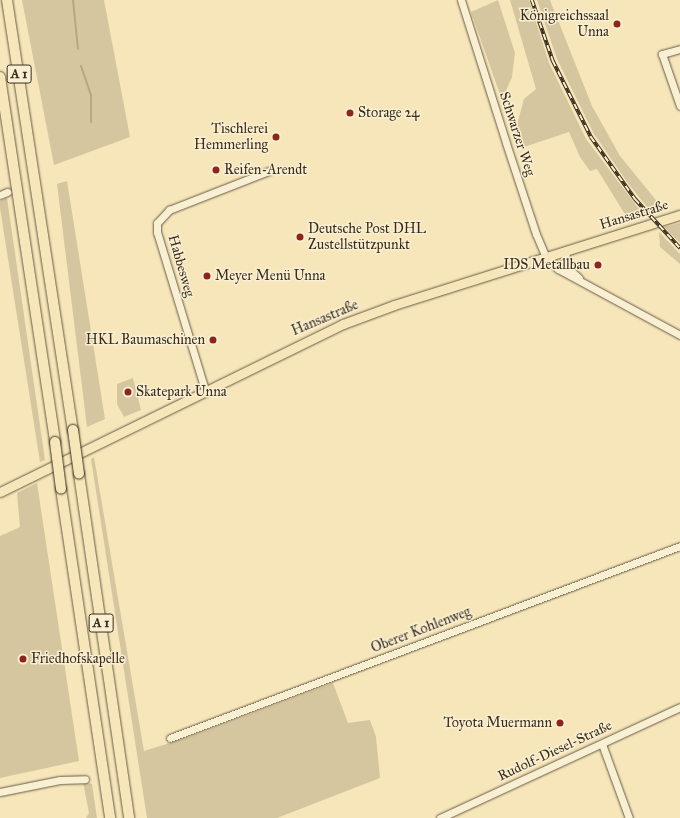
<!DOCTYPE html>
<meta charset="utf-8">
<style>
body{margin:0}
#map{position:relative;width:680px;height:818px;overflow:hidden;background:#f6e6ba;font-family:"IM FELL Great Primer",serif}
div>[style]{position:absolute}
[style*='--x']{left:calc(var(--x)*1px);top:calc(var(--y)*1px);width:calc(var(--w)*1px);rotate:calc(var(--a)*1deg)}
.green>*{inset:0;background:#d6c69f}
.stream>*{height:2px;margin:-1px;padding:0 1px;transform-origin:1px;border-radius:1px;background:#b6a784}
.roads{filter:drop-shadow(0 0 1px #685a44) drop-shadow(0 0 1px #685a44)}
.minor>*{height:7px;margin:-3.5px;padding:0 3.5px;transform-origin:3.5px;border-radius:3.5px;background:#f9efd2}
.major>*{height:9px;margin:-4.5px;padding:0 4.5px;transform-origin:4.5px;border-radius:4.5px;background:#f6e6ba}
.highway>*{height:10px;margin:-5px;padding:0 5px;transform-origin:5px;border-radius:5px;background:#f6e6ba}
.rail>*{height:3.5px;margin-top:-1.75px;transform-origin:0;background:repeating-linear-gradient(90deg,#f9efd2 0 6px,#392c1c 0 12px);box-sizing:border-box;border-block:1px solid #392c1c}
.bridges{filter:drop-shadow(0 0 1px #392c1c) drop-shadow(0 0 1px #392c1c)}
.highway-bridge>*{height:10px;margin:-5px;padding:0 5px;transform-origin:5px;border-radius:5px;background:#f6e6ba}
.dots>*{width:11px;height:11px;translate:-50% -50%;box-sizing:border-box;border:2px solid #f9efd2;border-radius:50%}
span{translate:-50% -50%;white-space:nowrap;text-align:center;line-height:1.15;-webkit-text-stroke:3px #f9efd2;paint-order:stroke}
.shield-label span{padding:1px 3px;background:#f9efd2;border:1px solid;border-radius:3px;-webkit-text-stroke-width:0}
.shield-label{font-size:13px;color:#392c1c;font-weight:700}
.poi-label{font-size:14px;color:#392c1c}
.right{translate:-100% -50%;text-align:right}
.left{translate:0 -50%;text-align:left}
.street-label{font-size:14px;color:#392c1c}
</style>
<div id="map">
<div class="green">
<i style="clip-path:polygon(22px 0,104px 0,130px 137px,54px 165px)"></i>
<i style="clip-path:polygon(498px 0,515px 53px,512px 77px,502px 100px,471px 12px)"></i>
<i style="clip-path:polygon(510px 0,529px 0,549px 63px,586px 139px,645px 217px,631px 220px,626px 216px,597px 169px,590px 171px,580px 157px,569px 132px,521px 148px,515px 132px,524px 99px,536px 89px)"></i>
<i style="clip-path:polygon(537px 0,550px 0,592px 106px,620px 156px,664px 210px,651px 212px,627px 182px,594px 134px,557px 59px)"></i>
<i style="clip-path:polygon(67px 181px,105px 419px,87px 427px,57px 184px)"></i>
<i style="clip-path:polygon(7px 198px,45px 460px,40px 462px,0 208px,0 201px)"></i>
<i style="clip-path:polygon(680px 223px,680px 243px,664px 227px)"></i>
<i style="clip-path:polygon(659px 232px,680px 254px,680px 264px,660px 247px)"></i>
<i style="clip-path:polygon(133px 378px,141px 410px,124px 417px,117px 404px,117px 384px)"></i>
<i style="clip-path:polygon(94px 457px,144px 751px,186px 738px,333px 683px,348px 723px,370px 720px,376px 737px,380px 778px,277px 818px,147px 818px,91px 459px)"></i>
<i style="clip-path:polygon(37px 483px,79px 761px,0 778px,0 536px,20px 527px,17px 493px)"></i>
<i style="clip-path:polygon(83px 782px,92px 784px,97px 818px,86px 818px,89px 813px)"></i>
</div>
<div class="stream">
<i style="--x:73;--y:0;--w:49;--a:84.2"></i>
<i style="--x:81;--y:66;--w:31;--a:71"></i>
<i style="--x:91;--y:95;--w:27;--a:90"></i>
</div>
<div class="roads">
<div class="minor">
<i style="--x:461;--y:0;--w:150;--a:72.5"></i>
<i style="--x:506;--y:143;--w:96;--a:71.8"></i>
<i style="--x:536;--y:234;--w:25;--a:67"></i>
<i style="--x:546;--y:257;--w:17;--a:45"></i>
<i style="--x:558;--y:269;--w:139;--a:28.4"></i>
<i style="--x:680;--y:49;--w:19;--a:164"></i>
<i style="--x:662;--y:54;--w:55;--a:70.9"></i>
<i style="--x:0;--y:195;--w:8;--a:-23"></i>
<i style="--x:566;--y:251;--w:14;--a:94"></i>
<i style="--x:565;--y:265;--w:19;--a:43"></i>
<i style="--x:205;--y:390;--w:165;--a:-106.9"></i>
<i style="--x:157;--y:232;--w:9;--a:-90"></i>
<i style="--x:157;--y:223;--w:18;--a:-47"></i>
<i style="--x:169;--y:210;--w:107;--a:-21.3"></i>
<i style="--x:170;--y:738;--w:545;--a:-20.63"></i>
<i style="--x:602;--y:744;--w:79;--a:70"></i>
<i style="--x:0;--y:792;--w:61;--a:-11.3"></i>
<i style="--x:60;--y:780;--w:25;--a:-2"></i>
<i style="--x:440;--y:818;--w:264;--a:-24.8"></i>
</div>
<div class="major">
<i style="--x:0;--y:492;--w:382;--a:-26.1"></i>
<i style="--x:343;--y:324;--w:54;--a:-20.4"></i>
<i style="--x:394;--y:305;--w:300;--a:-17.5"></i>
</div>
<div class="highway">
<i style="--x:7;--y:0;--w:435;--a:81.3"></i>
<i style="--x:0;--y:77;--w:369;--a:81.4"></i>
<i style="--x:79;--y:474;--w:348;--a:81.7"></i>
<i style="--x:61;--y:489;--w:333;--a:81.5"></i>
</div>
</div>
<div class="rail">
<i style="--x:532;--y:0;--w:65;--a:71"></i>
<i style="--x:553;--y:61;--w:85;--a:63.4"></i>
<i style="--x:591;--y:137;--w:76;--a:54.6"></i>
<i style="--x:635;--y:199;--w:67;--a:47.4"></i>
</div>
<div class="bridges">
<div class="highway-bridge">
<i style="--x:73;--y:430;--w:44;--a:82.2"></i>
<i style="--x:55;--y:442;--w:47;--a:82.7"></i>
</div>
</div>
<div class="dots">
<i style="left:617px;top:24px;background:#8f2418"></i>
<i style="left:350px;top:113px;background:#8f2418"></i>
<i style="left:276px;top:137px;background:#8f2418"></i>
<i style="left:216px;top:170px;background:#8f2418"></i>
<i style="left:300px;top:237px;background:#8f2418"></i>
<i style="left:598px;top:265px;background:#8f2418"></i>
<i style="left:207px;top:276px;background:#8f2418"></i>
<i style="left:213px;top:340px;background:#8f2418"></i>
<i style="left:128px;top:392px;background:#8f2418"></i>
<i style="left:23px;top:659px;background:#8f2418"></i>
<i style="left:560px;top:723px;background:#8f2418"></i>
</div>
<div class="shield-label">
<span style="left:19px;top:74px">A 1</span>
<span style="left:101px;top:623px">A 1</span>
</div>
<div class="poi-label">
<span class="right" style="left:609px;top:24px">Königreichssaal<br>Unna</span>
<span class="left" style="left:358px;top:113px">Storage 24</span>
<span class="right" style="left:268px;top:137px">Tischlerei<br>Hemmerling</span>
<span class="left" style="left:224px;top:170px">Reifen-Arendt</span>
<span class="left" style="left:308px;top:237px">Deutsche Post DHL<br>Zustellstützpunkt</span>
<span class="right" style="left:590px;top:265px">IDS Metallbau</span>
<span class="left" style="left:215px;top:276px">Meyer Menü Unna</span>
<span class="right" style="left:205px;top:340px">HKL Baumaschinen</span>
<span class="left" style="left:136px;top:392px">Skatepark Unna</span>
<span class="left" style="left:31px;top:659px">Friedhofskapelle</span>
<span class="right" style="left:552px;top:723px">Toyota Muermann</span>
</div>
<div class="street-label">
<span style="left:517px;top:134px;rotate:72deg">Schwarzer Weg</span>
<span style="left:634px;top:215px;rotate:-17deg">Hansastraße</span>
<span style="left:181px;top:266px;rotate:74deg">Habbesweg</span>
<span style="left:325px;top:318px;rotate:-23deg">Hansastraße</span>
<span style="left:421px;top:630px;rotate:-21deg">Oberer Kohlenweg</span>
<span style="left:555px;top:751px;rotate:-25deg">Rudolf-Diesel-Straße</span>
</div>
</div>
